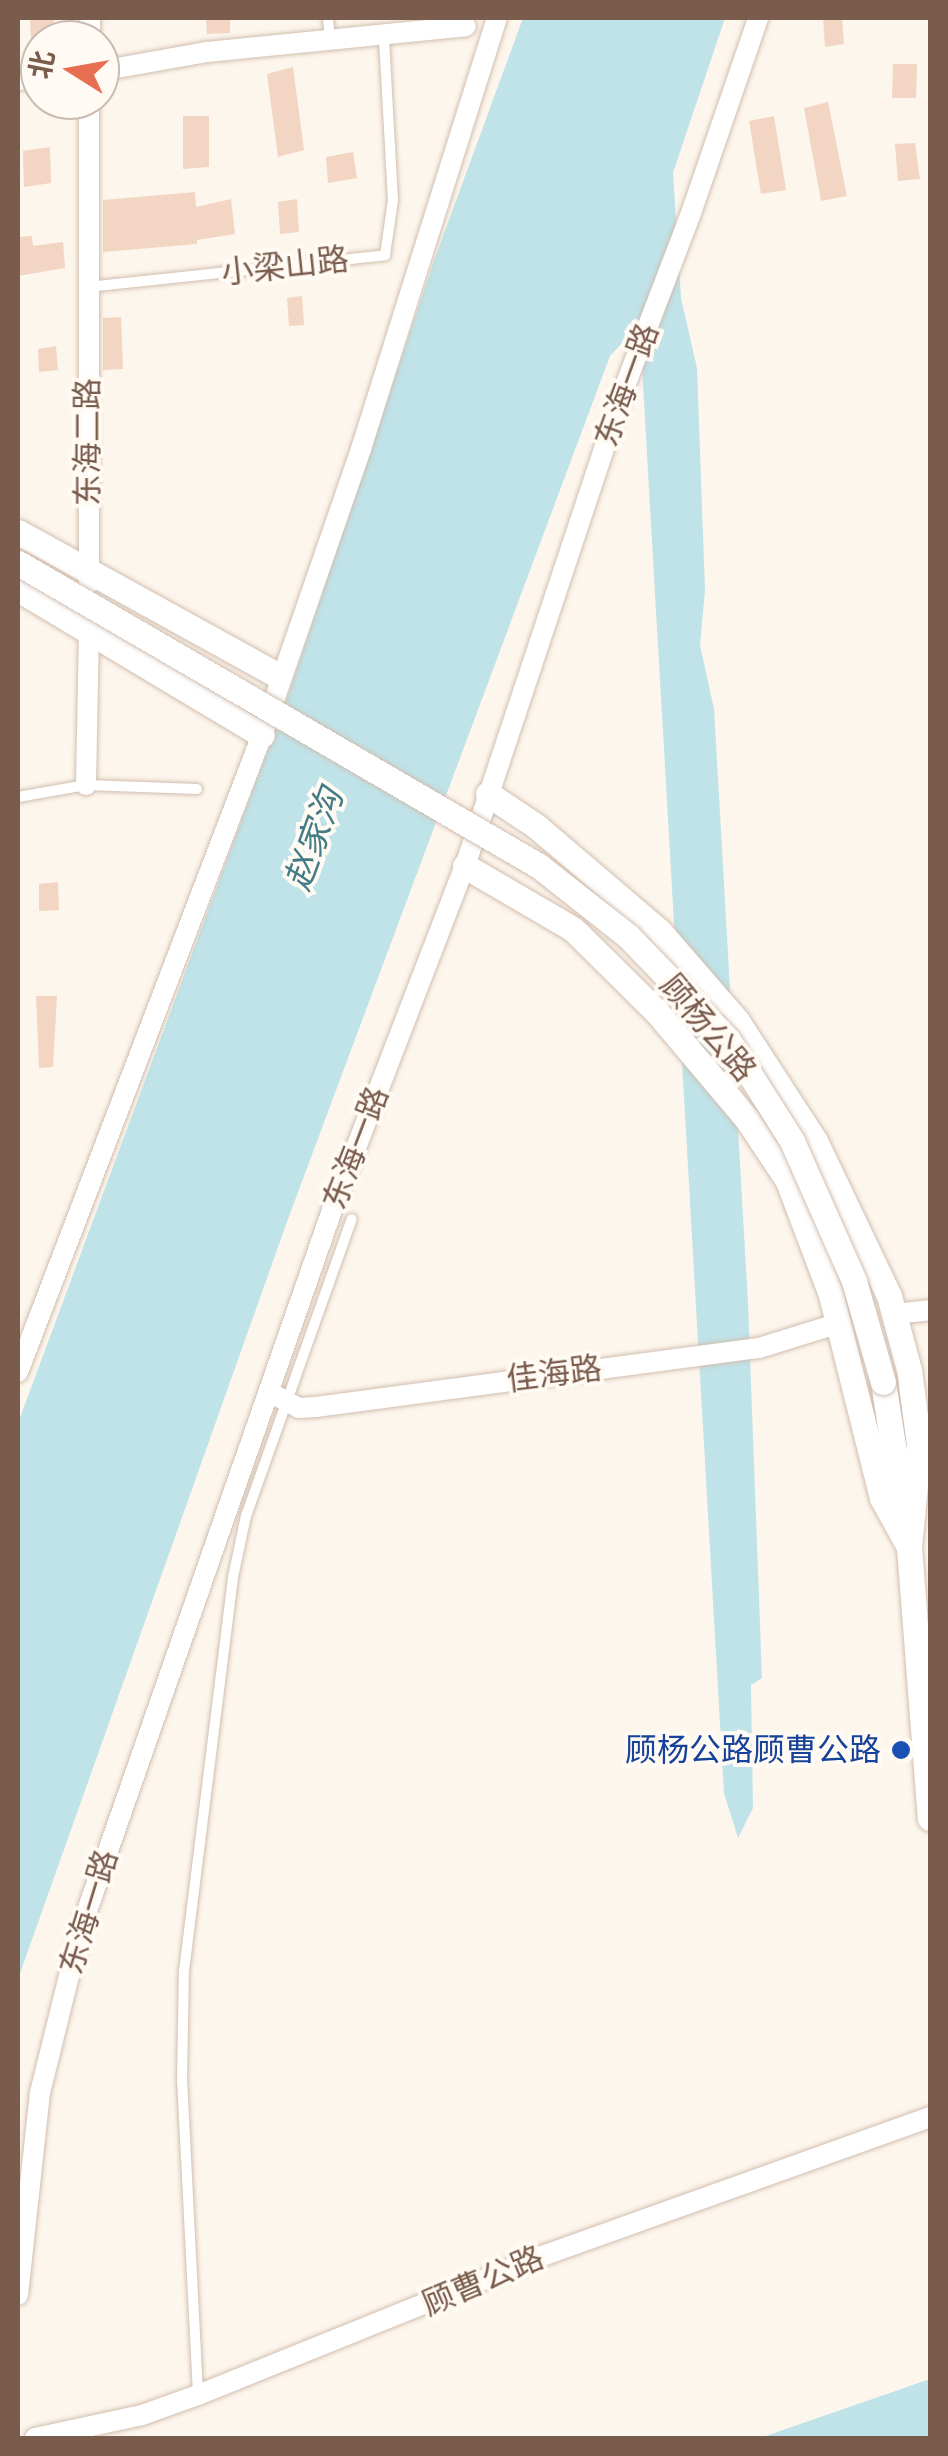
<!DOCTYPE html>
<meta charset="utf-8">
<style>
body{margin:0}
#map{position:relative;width:948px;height:2456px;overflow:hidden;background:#fdf6ec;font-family:Raleway,"Noto Sans SC",sans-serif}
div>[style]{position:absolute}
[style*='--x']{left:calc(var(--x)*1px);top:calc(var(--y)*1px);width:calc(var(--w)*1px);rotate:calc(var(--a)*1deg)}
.water>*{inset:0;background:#bfe3e8}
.building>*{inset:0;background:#f3d5c3}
.roads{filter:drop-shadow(0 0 2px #d1beb0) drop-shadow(0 0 2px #d1beb0)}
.service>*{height:10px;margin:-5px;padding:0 5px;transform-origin:5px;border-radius:5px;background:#fff}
.minor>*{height:20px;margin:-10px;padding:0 10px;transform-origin:10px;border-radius:10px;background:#fff}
.tertiary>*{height:25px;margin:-12.5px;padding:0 12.5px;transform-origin:12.5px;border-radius:12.5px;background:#fff}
.bridges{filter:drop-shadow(0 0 2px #d1beb0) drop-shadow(0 0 2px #d1beb0)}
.tertiary-bridge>*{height:25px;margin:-12.5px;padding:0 12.5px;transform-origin:12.5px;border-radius:12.5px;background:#fff}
.dots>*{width:28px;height:28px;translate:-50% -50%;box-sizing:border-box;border:5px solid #fffaf3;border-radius:50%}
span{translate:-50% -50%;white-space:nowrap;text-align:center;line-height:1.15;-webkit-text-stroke:8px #fffaf3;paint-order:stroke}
.street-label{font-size:32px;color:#7a5c4d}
.transit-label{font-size:32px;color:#164399}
.right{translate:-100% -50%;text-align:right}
.water-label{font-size:35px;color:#437c86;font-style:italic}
.frame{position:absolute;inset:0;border:20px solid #7a5c4d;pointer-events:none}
.north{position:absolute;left:20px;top:20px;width:100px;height:100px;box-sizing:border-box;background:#fffaf3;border:2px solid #cabbb1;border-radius:50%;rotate:281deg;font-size:28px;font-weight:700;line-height:40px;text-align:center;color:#7a5c4d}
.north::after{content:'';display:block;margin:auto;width:35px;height:45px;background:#e76f51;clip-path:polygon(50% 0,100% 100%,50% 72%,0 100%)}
</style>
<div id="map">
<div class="water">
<i style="clip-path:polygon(523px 18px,725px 18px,673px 173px,681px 298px,697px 368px,705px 590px,700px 645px,714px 709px,748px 1303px,762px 1678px,751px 1685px,753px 1808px,738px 1838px,724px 1793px,642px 367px,624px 341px,610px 356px,288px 1219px,18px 1979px,18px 1423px,288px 695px,435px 258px)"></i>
<i style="clip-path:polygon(930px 2379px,930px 2438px,760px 2438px)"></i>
</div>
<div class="building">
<i style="clip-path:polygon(30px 18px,54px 18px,54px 40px,31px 40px)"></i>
<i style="clip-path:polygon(206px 18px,230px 18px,230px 33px,207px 34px)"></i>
<i style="clip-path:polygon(823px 18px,842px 18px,844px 44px,825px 47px)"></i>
<i style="clip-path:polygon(893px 64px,917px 64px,916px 98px,892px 98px)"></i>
<i style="clip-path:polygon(293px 67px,304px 150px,278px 157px,267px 74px)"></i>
<i style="clip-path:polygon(828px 102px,847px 196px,821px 201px,804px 108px)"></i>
<i style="clip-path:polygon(183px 116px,209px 116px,209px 167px,183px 169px)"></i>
<i style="clip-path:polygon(774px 116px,786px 190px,761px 194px,749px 121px)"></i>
<i style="clip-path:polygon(915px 143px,920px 179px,898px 181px,895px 144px)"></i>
<i style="clip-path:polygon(50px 147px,51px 183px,24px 187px,23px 151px)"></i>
<i style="clip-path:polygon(353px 152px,357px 178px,328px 183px,326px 157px)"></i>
<i style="clip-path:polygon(195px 192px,196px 207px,231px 199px,235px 234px,197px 240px,197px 244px,103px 252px,103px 200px)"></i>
<i style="clip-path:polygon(297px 199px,299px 232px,280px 234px,278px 202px)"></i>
<i style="clip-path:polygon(32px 236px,33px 246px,63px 242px,65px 268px,18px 276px,18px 237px)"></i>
<i style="clip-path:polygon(302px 296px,304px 325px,289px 326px,287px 298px)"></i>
<i style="clip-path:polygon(121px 317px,123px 369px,103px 370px,103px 318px)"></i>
<i style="clip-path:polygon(56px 346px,58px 370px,39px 372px,38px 349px)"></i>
<i style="clip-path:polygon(58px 882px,59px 910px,39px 911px,39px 884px)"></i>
<i style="clip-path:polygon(36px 996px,57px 996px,53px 1067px,39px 1068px)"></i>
</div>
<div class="roads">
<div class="service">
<i style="--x:328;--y:18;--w:23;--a:85"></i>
<i style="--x:88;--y:287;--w:299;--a:-6.1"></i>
<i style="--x:385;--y:255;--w:56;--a:-81.7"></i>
<i style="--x:393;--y:200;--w:163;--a:-93.2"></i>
<i style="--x:18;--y:797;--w:69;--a:-10"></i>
<i style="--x:86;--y:785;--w:111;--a:2.1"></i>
<i style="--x:198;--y:2394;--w:313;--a:-92.9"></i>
<i style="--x:182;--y:2081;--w:110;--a:-89"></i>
<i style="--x:184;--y:1971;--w:397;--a:-82.9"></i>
<i style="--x:233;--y:1577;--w:62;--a:-78"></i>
<i style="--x:246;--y:1516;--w:315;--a:-70.4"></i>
</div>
<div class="minor">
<i style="--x:90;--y:40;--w:22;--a:-90"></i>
<i style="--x:100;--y:71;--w:109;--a:-10.1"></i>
<i style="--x:207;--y:52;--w:260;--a:-5.7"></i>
<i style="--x:18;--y:80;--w:22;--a:-5"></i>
<i style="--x:89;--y:100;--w:483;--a:90"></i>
<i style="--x:86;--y:785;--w:163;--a:-88.9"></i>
<i style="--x:894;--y:1314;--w:36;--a:-6"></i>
<i style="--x:18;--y:1372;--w:682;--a:-69.04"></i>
<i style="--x:262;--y:735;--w:303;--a:-70.9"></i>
<i style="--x:361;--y:449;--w:452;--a:-72.5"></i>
<i style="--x:269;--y:1392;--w:34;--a:28"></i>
<i style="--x:299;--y:1408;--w:17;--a:-3"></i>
<i style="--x:316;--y:1407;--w:447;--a:-7.6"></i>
<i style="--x:759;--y:1348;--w:85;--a:-17.2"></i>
<i style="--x:18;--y:2295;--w:203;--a:-83.8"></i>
<i style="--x:40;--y:2093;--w:167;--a:-76.1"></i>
<i style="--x:80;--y:1931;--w:764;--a:-70.73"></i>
<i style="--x:332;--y:1210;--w:369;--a:-68.9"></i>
<i style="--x:465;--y:866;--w:506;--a:-71.57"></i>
<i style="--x:625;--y:386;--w:182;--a:-69.1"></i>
<i style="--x:690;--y:216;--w:209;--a:-71"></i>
<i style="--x:35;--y:2438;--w:109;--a:-12.1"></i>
<i style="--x:142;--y:2415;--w:59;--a:-19.7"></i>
<i style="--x:198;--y:2395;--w:374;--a:-22"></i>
<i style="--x:545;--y:2255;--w:409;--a:-19.7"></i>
</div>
<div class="tertiary">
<i style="--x:18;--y:532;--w:298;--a:28.9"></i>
<i style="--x:18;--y:589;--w:284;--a:30.9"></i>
<i style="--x:488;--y:794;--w:58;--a:33.7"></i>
<i style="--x:536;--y:826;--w:163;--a:40.5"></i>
<i style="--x:660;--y:932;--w:118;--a:49.1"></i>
<i style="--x:737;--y:1021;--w:143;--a:57"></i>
<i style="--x:815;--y:1141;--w:172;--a:64.5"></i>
<i style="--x:889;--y:1296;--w:77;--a:74.9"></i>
<i style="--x:909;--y:1370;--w:76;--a:82.4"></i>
<i style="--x:919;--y:1445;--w:102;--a:95.6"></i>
<i style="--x:465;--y:866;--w:125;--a:30.3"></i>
<i style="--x:573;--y:929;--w:117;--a:44.7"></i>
<i style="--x:656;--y:1011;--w:141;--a:49.9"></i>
<i style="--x:747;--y:1119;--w:74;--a:56.5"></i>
<i style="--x:788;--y:1181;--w:122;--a:69.3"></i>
<i style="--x:831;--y:1295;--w:209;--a:75.9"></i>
<i style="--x:882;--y:1498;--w:56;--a:61.1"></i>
<i style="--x:883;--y:1382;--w:167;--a:81"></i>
<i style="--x:909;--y:1547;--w:272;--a:85.6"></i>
</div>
</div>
<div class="bridges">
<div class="tertiary-bridge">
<i style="--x:18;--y:563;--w:603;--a:30.18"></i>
<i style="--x:539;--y:866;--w:113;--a:38.2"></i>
<i style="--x:628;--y:936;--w:144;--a:46.1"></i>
<i style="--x:728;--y:1040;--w:120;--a:57.6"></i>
<i style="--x:792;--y:1141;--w:153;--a:66.1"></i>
<i style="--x:854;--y:1281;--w:105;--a:74"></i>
</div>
</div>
<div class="dots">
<i style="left:901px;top:1750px;background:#1a4fb4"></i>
</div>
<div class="street-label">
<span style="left:285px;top:266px;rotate:-6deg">小梁山路</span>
<span style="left:627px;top:385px;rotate:-70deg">东海一路</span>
<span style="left:88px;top:442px;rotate:-90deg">东海二路</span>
<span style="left:708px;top:1028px;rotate:50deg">顾杨公路</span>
<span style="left:356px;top:1148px;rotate:-69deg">东海一路</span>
<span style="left:554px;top:1374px;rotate:-7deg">佳海路</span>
<span style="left:89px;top:1912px;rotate:-73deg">东海一路</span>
<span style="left:483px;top:2281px;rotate:-23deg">顾曹公路</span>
</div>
<div class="transit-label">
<span class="right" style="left:881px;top:1750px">顾杨公路顾曹公路</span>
</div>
<div class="water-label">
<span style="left:314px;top:839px;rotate:-70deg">赵家沟</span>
</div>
<div class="frame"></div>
<div class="north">北</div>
</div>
